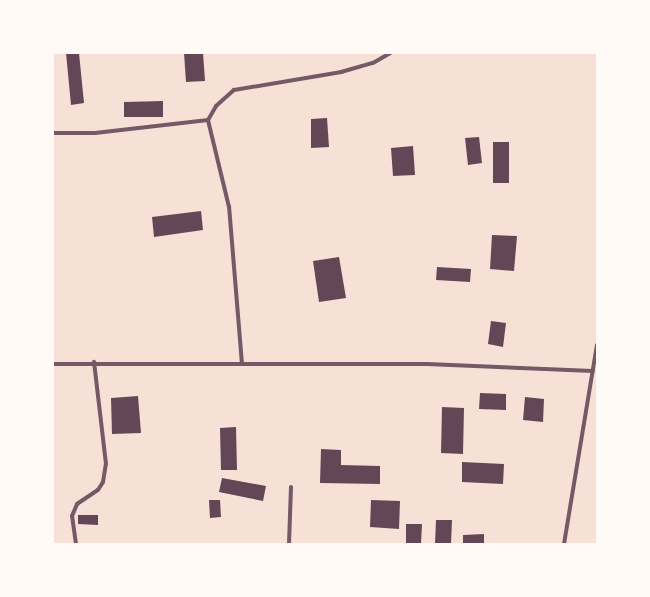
<!DOCTYPE html>
<style>
body{margin:0}
#map{position:relative;width:650px;height:597px;overflow:hidden;background:#f7e1d7;font-family:"Work Sans",sans-serif}
div>[style]{position:absolute}
[style*='--x']{left:calc(var(--x)*1px);top:calc(var(--y)*1px);width:calc(var(--w)*1px);rotate:calc(var(--a)*1deg)}
.building>*{inset:0;background:#644757}
.minor>*{height:4px;margin:-2px;padding:0 2px;transform-origin:2px;border-radius:2px;background:#755966}
span{translate:-50% -50%;white-space:nowrap;text-align:center;line-height:1.15;-webkit-text-stroke:4px #fffaf5;paint-order:stroke}
.frame{position:absolute;inset:0;border:54px solid #fffaf5;pointer-events:none}
</style>
<div id="map">
<div class="building">
<i style="clip-path:polygon(66px 53px,79px 53px,84px 103px,71px 105px)"></i>
<i style="clip-path:polygon(184px 53px,203px 53px,205px 81px,186px 82px)"></i>
<i style="clip-path:polygon(163px 101px,163px 117px,124px 117px,124px 102px)"></i>
<i style="clip-path:polygon(327px 118px,329px 147px,311px 148px,311px 119px)"></i>
<i style="clip-path:polygon(479px 137px,482px 163px,468px 165px,465px 138px)"></i>
<i style="clip-path:polygon(493px 142px,509px 142px,509px 183px,493px 183px)"></i>
<i style="clip-path:polygon(413px 146px,415px 175px,393px 176px,391px 148px)"></i>
<i style="clip-path:polygon(201px 211px,203px 230px,154px 237px,152px 217px)"></i>
<i style="clip-path:polygon(492px 235px,517px 236px,514px 271px,490px 269px)"></i>
<i style="clip-path:polygon(339px 257px,346px 298px,319px 302px,313px 261px)"></i>
<i style="clip-path:polygon(437px 267px,471px 269px,470px 282px,436px 280px)"></i>
<i style="clip-path:polygon(491px 321px,506px 323px,503px 347px,488px 344px)"></i>
<i style="clip-path:polygon(480px 393px,506px 394px,506px 410px,479px 409px)"></i>
<i style="clip-path:polygon(138px 396px,141px 433px,112px 434px,111px 398px)"></i>
<i style="clip-path:polygon(525px 397px,544px 399px,543px 422px,523px 420px)"></i>
<i style="clip-path:polygon(442px 407px,464px 408px,463px 454px,441px 453px)"></i>
<i style="clip-path:polygon(236px 427px,237px 470px,221px 470px,220px 428px)"></i>
<i style="clip-path:polygon(321px 449px,341px 450px,341px 465px,380px 466px,380px 484px,320px 483px)"></i>
<i style="clip-path:polygon(462px 462px,504px 464px,503px 484px,462px 482px)"></i>
<i style="clip-path:polygon(222px 478px,266px 486px,263px 501px,219px 492px)"></i>
<i style="clip-path:polygon(209px 500px,220px 500px,221px 517px,210px 518px)"></i>
<i style="clip-path:polygon(371px 500px,400px 501px,399px 529px,370px 527px)"></i>
<i style="clip-path:polygon(78px 515px,98px 515px,98px 525px,78px 524px)"></i>
<i style="clip-path:polygon(436px 520px,452px 520px,451px 544px,435px 544px)"></i>
<i style="clip-path:polygon(406px 524px,422px 524px,421px 544px,406px 544px)"></i>
<i style="clip-path:polygon(484px 534px,484px 544px,463px 544px,463px 535px)"></i>
</div>
<div class="minor">
<i style="--x:53;--y:133;--w:42;--a:0"></i>
<i style="--x:95;--y:133;--w:114;--a:-6.6"></i>
<i style="--x:53;--y:364;--w:374;--a:0"></i>
<i style="--x:427;--y:364;--w:166;--a:2.4"></i>
<i style="--x:242;--y:364;--w:158;--a:-94.7"></i>
<i style="--x:229;--y:207;--w:89;--a:-103.6"></i>
<i style="--x:208;--y:120;--w:16;--a:-60"></i>
<i style="--x:216;--y:106;--w:24;--a:-42"></i>
<i style="--x:234;--y:90;--w:109;--a:-9.5"></i>
<i style="--x:341;--y:72;--w:33;--a:-16"></i>
<i style="--x:373;--y:63;--w:20;--a:-30"></i>
<i style="--x:76;--y:544;--w:28;--a:-98"></i>
<i style="--x:72;--y:516;--w:13;--a:-67"></i>
<i style="--x:77;--y:504;--w:25;--a:-34"></i>
<i style="--x:98;--y:490;--w:9;--a:-58"></i>
<i style="--x:103;--y:482;--w:18;--a:-81"></i>
<i style="--x:106;--y:464;--w:103;--a:-96.7"></i>
<i style="--x:289;--y:544;--w:57;--a:-88"></i>
<i style="--x:564;--y:544;--w:202;--a:-80.6"></i>
</div>
<div class="frame"></div>
</div>
